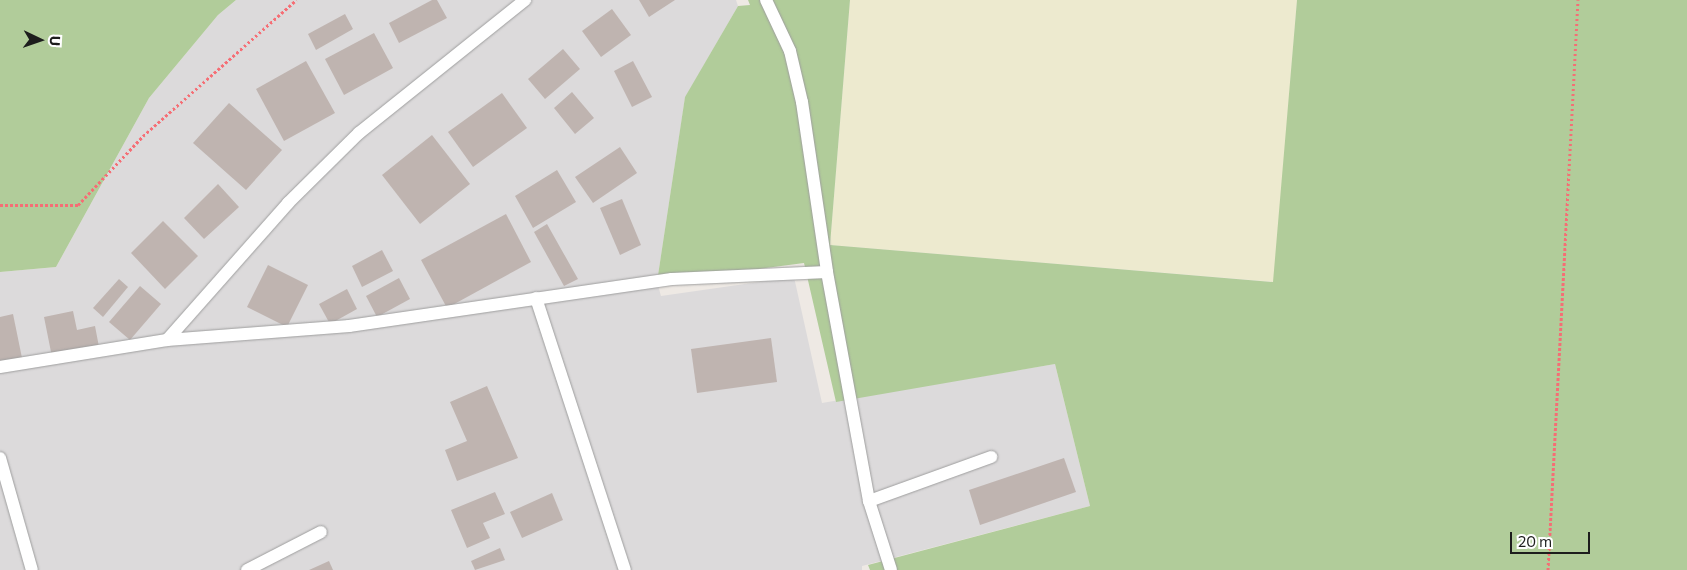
<!DOCTYPE html>
<style>
body{margin:0}
#map{position:relative;width:1687px;height:570px;overflow:hidden;background:#eee9e4;font-family:Commissioner,sans-serif}
div>[style]{position:absolute}
[style*='--x']{left:calc(var(--x)*1px);top:calc(var(--y)*1px);width:calc(var(--w)*1px);rotate:calc(var(--a)*1deg)}
.residential>*{inset:0;background:#dcdadb}
.farmland>*{inset:0;background:#edeacf}
.forest>*{inset:0;background:#b1cc9a}
.building>*{inset:0;background:#bfb4b0}
.path>*{height:3px;margin-top:-1.5px;transform-origin:0;background:repeating-linear-gradient(90deg,#f56e75 0 2.5px,transparent 0 5px)}
.roads{filter:drop-shadow(0 0 1px #9e9e9e) drop-shadow(0 0 1px #9e9e9e)}
.service>*{height:12px;margin:-6px;padding:0 6px;transform-origin:6px;border-radius:6px;background:#fff}
span{translate:-50% -50%;white-space:nowrap;text-align:center;line-height:1.15;-webkit-text-stroke:4px #fff;paint-order:stroke}
.north{position:absolute;left:15px;top:15px;width:50px;height:50px;-webkit-text-stroke:4px #fff;paint-order:stroke;rotate:93deg;font-size:14px;font-weight:700;line-height:20px;text-align:center;color:#1d1d1d}
.north::after{content:'';display:block;margin:auto;width:18px;height:22px;background:#1d1d1d;clip-path:polygon(50% 0,100% 100%,50% 72%,0 100%)}
.scale{position:absolute;left:1510px;top:532px;width:80px;height:22px;box-sizing:border-box;border:2px solid #1d1d1d;border-top:0;padding-left:6px;font-size:15px;line-height:18px;white-space:nowrap;color:#1d1d1d;-webkit-text-stroke:4px #fff;paint-order:stroke}
</style>
<div id="map">
<div class="residential">
<i style="clip-path:polygon(236px 0,736px 0,738px 6px,685px 98px,657px 282px,661px 296px,794px 277px,822px 403px,1055px 364px,1090px 506px,862px 566px,862px 570px,0 570px,0 272px,56px 267px,149px 98px,218px 15px)"></i>
</div>
<div class="farmland">
<i style="clip-path:polygon(850px 0,1297px 0,1274px 282px,830px 245px)"></i>
</div>
<div class="forest">
<i style="clip-path:polygon(0 0,236px 0,218px 15px,149px 98px,56px 267px,0 272px)"></i>
<i style="clip-path:polygon(748px 0,850px 0,830px 245px,1273px 282px,1297px 0,1687px 0,1687px 570px,870px 570px,868px 565px,1090px 506px,1055px 364px,836px 402px,804px 263px,657px 282px,685px 97px,738px 6px,750px 5px)"></i>
</div>
<div class="building">
<i style="clip-path:polygon(432px 0,437px 0,447px 18px,399px 43px,389px 23px)"></i>
<i style="clip-path:polygon(639px 0,675px 0,649px 17px)"></i>
<i style="clip-path:polygon(612px 9px,631px 35px,601px 57px,582px 31px)"></i>
<i style="clip-path:polygon(345px 14px,353px 29px,316px 50px,308px 34px)"></i>
<i style="clip-path:polygon(374px 33px,393px 68px,344px 95px,325px 59px)"></i>
<i style="clip-path:polygon(563px 49px,580px 69px,545px 99px,528px 79px)"></i>
<i style="clip-path:polygon(306px 61px,335px 113px,284px 141px,256px 89px)"></i>
<i style="clip-path:polygon(633px 61px,652px 97px,632px 107px,614px 71px)"></i>
<i style="clip-path:polygon(572px 92px,594px 118px,575px 134px,554px 108px)"></i>
<i style="clip-path:polygon(502px 93px,527px 128px,473px 167px,448px 132px)"></i>
<i style="clip-path:polygon(229px 103px,282px 150px,246px 190px,193px 143px)"></i>
<i style="clip-path:polygon(432px 135px,470px 184px,420px 224px,382px 175px)"></i>
<i style="clip-path:polygon(620px 147px,637px 173px,593px 203px,575px 177px)"></i>
<i style="clip-path:polygon(557px 170px,576px 202px,533px 228px,515px 196px)"></i>
<i style="clip-path:polygon(218px 184px,239px 207px,204px 239px,184px 218px)"></i>
<i style="clip-path:polygon(622px 199px,641px 245px,620px 255px,600px 208px)"></i>
<i style="clip-path:polygon(506px 214px,531px 262px,447px 308px,421px 260px)"></i>
<i style="clip-path:polygon(163px 221px,198px 256px,165px 289px,131px 253px)"></i>
<i style="clip-path:polygon(547px 224px,578px 279px,564px 286px,534px 232px)"></i>
<i style="clip-path:polygon(382px 250px,393px 271px,362px 287px,352px 266px)"></i>
<i style="clip-path:polygon(268px 265px,308px 285px,287px 327px,247px 307px)"></i>
<i style="clip-path:polygon(399px 278px,410px 299px,377px 317px,366px 296px)"></i>
<i style="clip-path:polygon(119px 279px,128px 287px,103px 317px,93px 308px)"></i>
<i style="clip-path:polygon(140px 286px,161px 304px,130px 340px,109px 322px)"></i>
<i style="clip-path:polygon(347px 289px,357px 309px,330px 324px,319px 304px)"></i>
<i style="clip-path:polygon(73px 311px,77px 330px,95px 326px,99px 347px,52px 357px,44px 317px)"></i>
<i style="clip-path:polygon(13px 314px,22px 358px,0 363px,0 317px)"></i>
<i style="clip-path:polygon(771px 338px,777px 382px,697px 393px,691px 349px)"></i>
<i style="clip-path:polygon(487px 386px,518px 458px,457px 481px,445px 450px,467px 441px,450px 402px)"></i>
<i style="clip-path:polygon(1064px 458px,1076px 492px,980px 525px,969px 490px)"></i>
<i style="clip-path:polygon(495px 492px,505px 514px,483px 523px,490px 538px,467px 548px,451px 510px)"></i>
<i style="clip-path:polygon(552px 493px,563px 520px,522px 538px,510px 512px)"></i>
<i style="clip-path:polygon(500px 548px,505px 560px,475px 570px,471px 561px)"></i>
<i style="clip-path:polygon(329px 561px,333px 570px,309px 570px)"></i>
</div>
<div class="path">
<i style="--x:0;--y:205;--w:78;--a:0"></i>
<i style="--x:78;--y:205;--w:95;--a:-46.7"></i>
<i style="--x:143;--y:136;--w:205;--a:-41.6"></i>
<i style="--x:1548;--y:570;--w:571;--a:-86.99"></i>
</div>
<div class="roads">
<div class="service">
<i style="--x:766;--y:0;--w:56;--a:64.8"></i>
<i style="--x:790;--y:51;--w:52;--a:76.8"></i>
<i style="--x:802;--y:102;--w:172;--a:81.6"></i>
<i style="--x:827;--y:272;--w:233;--a:79.6"></i>
<i style="--x:869;--y:501;--w:72;--a:72.3"></i>
<i style="--x:536;--y:298;--w:286;--a:71.9"></i>
<i style="--x:167;--y:340;--w:183;--a:-4.4"></i>
<i style="--x:349;--y:326;--w:326;--a:-8.3"></i>
<i style="--x:672;--y:279;--w:155;--a:-2.6"></i>
<i style="--x:0;--y:367;--w:169;--a:-9.2"></i>
<i style="--x:167;--y:340;--w:183;--a:-48.5"></i>
<i style="--x:288;--y:203;--w:100;--a:-44.6"></i>
<i style="--x:359;--y:133;--w:213;--a:-38.7"></i>
<i style="--x:0;--y:458;--w:116;--a:74.1"></i>
<i style="--x:869;--y:501;--w:130;--a:-19.8"></i>
<i style="--x:247;--y:570;--w:83;--a:-27.2"></i>
</div>
</div>
<div class="north">U</div>
<div class="scale">20 m</div>
</div>
